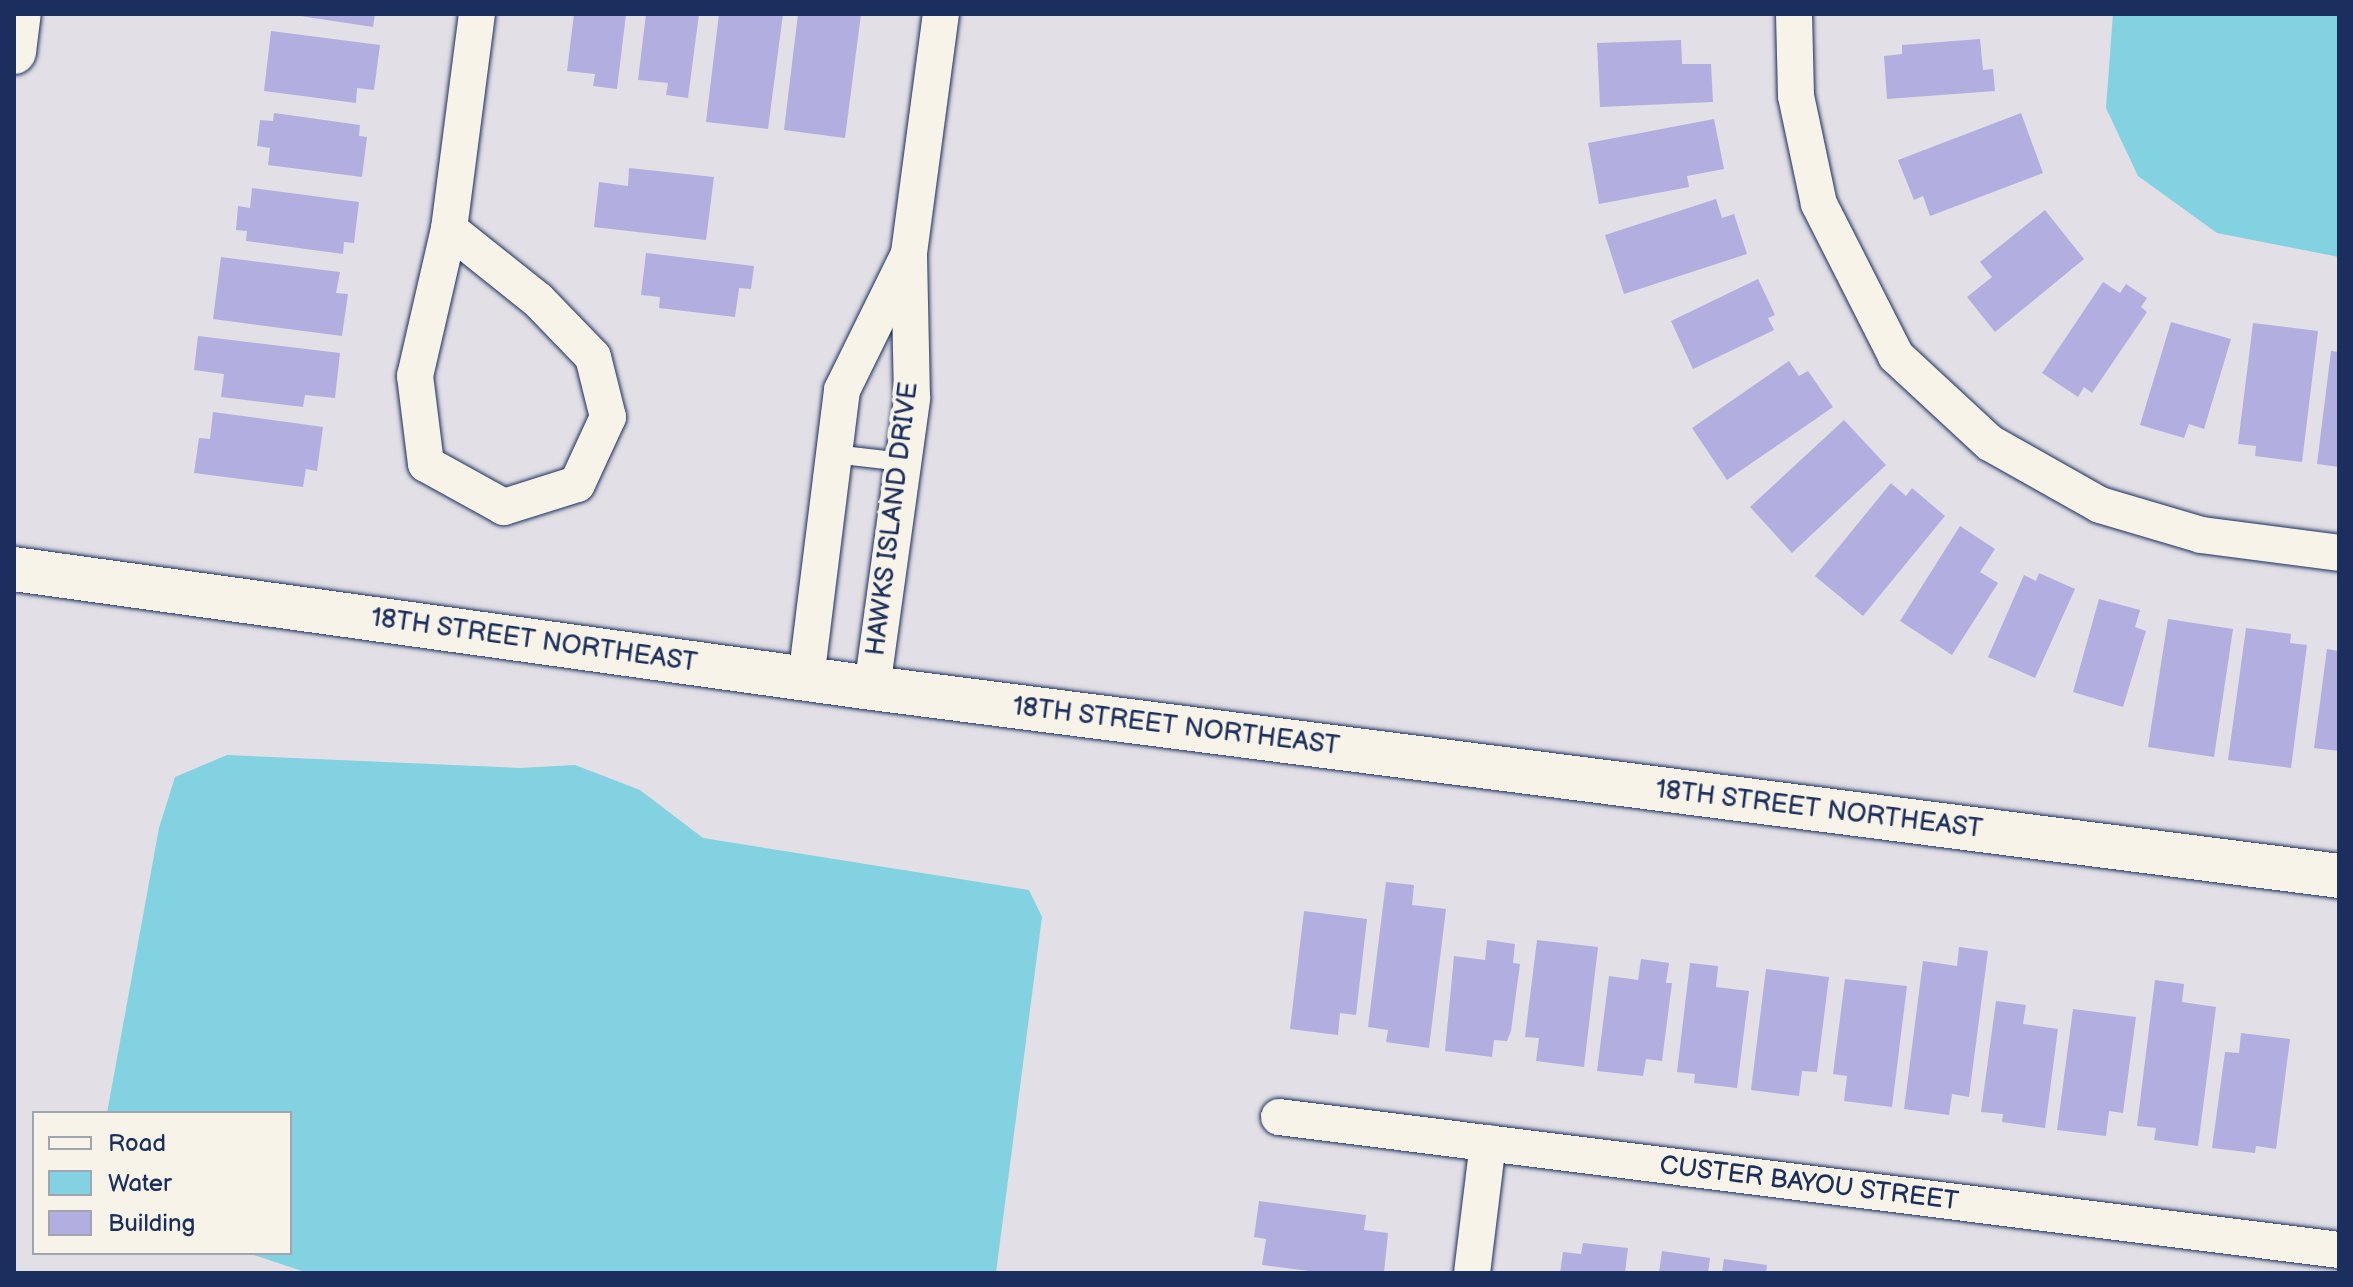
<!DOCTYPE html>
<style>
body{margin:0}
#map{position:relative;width:2353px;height:1287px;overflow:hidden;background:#e2dfe6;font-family:"Balsamiq Sans",sans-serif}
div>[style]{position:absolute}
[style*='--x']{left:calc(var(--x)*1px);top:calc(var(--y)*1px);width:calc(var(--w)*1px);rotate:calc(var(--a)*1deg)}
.water>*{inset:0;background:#83d2e1}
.building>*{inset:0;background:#b2afe0}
.roads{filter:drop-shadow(0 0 2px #1b2f5e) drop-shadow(0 0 2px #1b2f5e)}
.lane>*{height:18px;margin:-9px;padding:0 9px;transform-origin:9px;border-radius:9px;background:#f7f3e8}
.street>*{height:36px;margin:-18px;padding:0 18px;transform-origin:18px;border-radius:18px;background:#f7f3e8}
.secondary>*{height:44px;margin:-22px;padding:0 22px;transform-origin:22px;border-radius:22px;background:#f7f3e8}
span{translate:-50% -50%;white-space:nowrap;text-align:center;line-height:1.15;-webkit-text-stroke:8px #f7f3e8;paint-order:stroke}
.street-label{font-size:26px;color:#1b2f5e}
.frame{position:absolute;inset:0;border:16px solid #1b2f5e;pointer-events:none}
.legend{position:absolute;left:32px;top:1111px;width:260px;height:144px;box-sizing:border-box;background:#f7f3e8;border:2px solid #9fa5b1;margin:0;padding:10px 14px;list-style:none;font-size:24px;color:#1b2f5e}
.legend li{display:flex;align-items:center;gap:16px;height:40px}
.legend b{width:40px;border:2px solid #9fa5b1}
</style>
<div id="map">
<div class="water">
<i style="clip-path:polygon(2113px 14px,2339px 14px,2339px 257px,2217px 233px,2138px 176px,2106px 108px)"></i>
<i style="clip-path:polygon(227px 755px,520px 768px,575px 765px,640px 790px,703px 838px,1029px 890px,1042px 917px,996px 1273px,308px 1273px,248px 1253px,290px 1253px,290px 1113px,107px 1113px,159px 828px,175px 777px)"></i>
</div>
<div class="building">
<i style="clip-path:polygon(287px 14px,375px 14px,373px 27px)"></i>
<i style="clip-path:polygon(574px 14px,626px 14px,617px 89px,593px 86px,595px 74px,567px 71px)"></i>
<i style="clip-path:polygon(646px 14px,699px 14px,688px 98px,666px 95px,668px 83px,638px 80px)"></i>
<i style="clip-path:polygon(719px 14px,783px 14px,768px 129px,706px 122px)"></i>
<i style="clip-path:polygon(798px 14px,861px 14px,845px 138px,784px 130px)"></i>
<i style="clip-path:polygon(271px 31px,380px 45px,374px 90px,357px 88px,356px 103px,264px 91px)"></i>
<i style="clip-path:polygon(1980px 39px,1983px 70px,1993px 69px,1995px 91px,1887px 99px,1884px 56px,1902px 54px,1902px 45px)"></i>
<i style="clip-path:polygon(1681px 40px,1682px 64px,1711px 64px,1713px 102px,1600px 107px,1597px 43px)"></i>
<i style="clip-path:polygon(274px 113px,360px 125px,359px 136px,367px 137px,362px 177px,268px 165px,270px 148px,257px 146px,260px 120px,273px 121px)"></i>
<i style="clip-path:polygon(2021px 113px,2043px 173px,1930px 216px,1923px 196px,1914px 200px,1898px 160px)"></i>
<i style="clip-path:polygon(1714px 119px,1724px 169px,1687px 176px,1689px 187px,1599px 204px,1588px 143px)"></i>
<i style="clip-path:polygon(629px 168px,714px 177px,706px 240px,594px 227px,599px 182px,628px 186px)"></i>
<i style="clip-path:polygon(252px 188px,359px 202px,354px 243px,344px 242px,343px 254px,246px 241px,247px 231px,236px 230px,238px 206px,250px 208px)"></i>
<i style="clip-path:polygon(1716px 199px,1722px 218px,1734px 214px,1747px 254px,1624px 294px,1605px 235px)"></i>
<i style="clip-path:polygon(2045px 210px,2084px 259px,1995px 332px,1967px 297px,1992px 277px,1980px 262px)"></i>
<i style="clip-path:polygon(646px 253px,754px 266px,751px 289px,739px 288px,735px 317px,659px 308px,660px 297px,641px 295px)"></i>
<i style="clip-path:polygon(221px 257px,340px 272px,336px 293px,348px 294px,342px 336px,213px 319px)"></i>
<i style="clip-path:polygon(1758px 279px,1775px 315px,1768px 318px,1774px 330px,1693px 369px,1671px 321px)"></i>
<i style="clip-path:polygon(2103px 282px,2120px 293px,2126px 284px,2147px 298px,2141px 307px,2147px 312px,2092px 393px,2084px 387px,2078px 397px,2042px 373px)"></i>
<i style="clip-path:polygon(2171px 322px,2231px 339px,2204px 429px,2189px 424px,2184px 438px,2140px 425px)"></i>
<i style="clip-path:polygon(2253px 323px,2318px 331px,2302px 462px,2255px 456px,2256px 446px,2238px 444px)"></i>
<i style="clip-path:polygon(198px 336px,340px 353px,335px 398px,305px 395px,303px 407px,221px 397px,224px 374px,194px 370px)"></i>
<i style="clip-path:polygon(2331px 351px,2339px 352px,2339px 467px,2317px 464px)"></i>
<i style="clip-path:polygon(1789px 361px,1799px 376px,1808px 371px,1833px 407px,1727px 480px,1692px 428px)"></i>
<i style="clip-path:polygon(213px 412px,323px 427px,317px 471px,306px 469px,303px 487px,194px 473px,199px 438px,210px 439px)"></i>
<i style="clip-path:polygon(1844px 420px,1886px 465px,1792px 553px,1750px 507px)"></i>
<i style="clip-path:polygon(1891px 483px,1906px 496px,1912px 488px,1945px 516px,1863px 616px,1815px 576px)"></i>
<i style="clip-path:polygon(1960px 526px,1995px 549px,1980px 572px,1998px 583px,1952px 655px,1900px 621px)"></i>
<i style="clip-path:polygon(2039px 573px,2075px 589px,2035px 678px,1988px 657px,2024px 575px,2036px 581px)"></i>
<i style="clip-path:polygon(2099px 599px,2140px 610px,2135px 627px,2146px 631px,2123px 707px,2073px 692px)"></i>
<i style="clip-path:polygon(2168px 619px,2233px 629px,2214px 757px,2148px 747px)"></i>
<i style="clip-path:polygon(2246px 628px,2291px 634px,2290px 643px,2307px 645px,2291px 768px,2228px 760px)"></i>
<i style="clip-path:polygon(2327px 649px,2339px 651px,2339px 751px,2314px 748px)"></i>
<i style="clip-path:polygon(1386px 882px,1414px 885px,1412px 905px,1446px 909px,1429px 1048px,1386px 1042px,1388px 1030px,1368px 1027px)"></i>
<i style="clip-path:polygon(1304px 911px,1367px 919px,1356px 1015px,1340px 1013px,1338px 1035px,1290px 1029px)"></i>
<i style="clip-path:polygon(1487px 940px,1515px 944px,1513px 963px,1520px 964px,1511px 1031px,1507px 1041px,1494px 1040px,1492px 1057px,1445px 1051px,1454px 956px,1485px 960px)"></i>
<i style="clip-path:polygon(1537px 940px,1598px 947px,1584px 1067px,1536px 1061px,1539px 1038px,1525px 1037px)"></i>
<i style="clip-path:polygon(1959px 947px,1988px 951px,1969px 1097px,1952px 1094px,1949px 1115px,1904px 1109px,1923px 961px,1957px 966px)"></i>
<i style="clip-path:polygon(1641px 959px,1669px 963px,1666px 983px,1672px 983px,1662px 1061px,1646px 1059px,1643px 1076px,1597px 1071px,1609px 976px,1638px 980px)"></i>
<i style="clip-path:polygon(1690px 963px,1718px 966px,1716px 987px,1749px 991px,1737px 1088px,1694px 1083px,1695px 1074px,1677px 1072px)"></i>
<i style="clip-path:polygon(1766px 969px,1829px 977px,1817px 1072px,1802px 1071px,1799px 1096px,1751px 1090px)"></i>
<i style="clip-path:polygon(1845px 979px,1907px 986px,1892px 1107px,1844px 1101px,1847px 1076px,1833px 1074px)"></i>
<i style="clip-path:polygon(2155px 980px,2184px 984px,2182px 1002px,2216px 1007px,2198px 1146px,2154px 1140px,2156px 1128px,2137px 1126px)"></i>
<i style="clip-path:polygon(1996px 1001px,2026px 1005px,2023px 1024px,2058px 1029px,2045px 1128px,2002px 1122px,2003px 1114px,1981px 1112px)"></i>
<i style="clip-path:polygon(2073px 1009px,2136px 1017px,2123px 1113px,2109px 1111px,2106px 1136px,2057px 1130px)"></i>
<i style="clip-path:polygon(2241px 1033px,2290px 1039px,2276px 1149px,2256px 1146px,2255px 1153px,2212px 1148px,2225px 1052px,2239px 1053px)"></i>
<i style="clip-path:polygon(1259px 1201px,1366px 1215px,1364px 1230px,1388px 1233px,1384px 1273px,1325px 1273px,1262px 1265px,1266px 1239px,1254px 1237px)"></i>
<i style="clip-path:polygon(1583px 1243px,1628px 1248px,1625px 1273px,1560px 1273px,1563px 1252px,1581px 1254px)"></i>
<i style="clip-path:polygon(1662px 1251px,1710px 1258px,1708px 1273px,1659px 1273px)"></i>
<i style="clip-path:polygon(1724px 1259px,1767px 1265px,1766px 1273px,1722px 1273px)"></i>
</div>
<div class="roads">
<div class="lane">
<i style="--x:834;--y:454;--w:69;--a:6.6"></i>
</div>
<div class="street">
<i style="--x:1794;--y:14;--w:82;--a:88.6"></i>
<i style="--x:1796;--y:96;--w:110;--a:78"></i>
<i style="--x:1819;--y:204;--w:170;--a:63.1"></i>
<i style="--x:1896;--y:356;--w:128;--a:42.8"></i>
<i style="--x:1990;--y:443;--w:126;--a:29.4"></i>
<i style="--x:2100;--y:505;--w:105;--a:16.5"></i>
<i style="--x:2201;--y:535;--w:139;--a:7.4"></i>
<i style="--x:449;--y:229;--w:114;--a:38.6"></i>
<i style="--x:538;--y:300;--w:79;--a:46"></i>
<i style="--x:593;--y:357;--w:62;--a:76"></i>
<i style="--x:608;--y:417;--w:74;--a:114.8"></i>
<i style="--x:577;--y:484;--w:77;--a:162.5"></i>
<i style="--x:504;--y:507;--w:89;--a:-151.1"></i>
<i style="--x:426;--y:464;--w:89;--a:-97.1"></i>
<i style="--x:415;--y:376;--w:151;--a:-77"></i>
<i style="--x:449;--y:229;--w:217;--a:-82.6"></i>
<i style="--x:806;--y:679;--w:291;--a:-82.9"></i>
<i style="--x:842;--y:390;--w:147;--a:-63.8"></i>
<i style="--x:872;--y:688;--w:293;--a:-82.1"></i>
<i style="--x:912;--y:398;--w:145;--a:-91.2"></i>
<i style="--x:909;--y:253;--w:241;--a:-82.4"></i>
<i style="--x:1279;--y:1117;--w:1068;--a:7.15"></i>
<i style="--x:1472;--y:1273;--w:131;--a:-83"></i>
</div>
<div class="secondary">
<i style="--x:14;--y:52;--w:38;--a:-83"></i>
<i style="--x:14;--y:569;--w:866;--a:7.9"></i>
<i style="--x:872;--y:688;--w:1479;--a:7.3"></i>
</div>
</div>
<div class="street-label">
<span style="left:893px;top:519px;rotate:-83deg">HAWKS ISLAND DRIVE</span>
<span style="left:534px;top:641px;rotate:8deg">18TH STREET NORTHEAST</span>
<span style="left:1176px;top:727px;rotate:7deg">18TH STREET NORTHEAST</span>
<span style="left:1819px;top:810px;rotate:7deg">18TH STREET NORTHEAST</span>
<span style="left:1809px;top:1184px;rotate:7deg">CUSTER BAYOU STREET</span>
</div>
<div class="frame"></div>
<ul class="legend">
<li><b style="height:10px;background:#f7f3e8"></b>Road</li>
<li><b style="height:22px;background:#83d2e1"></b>Water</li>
<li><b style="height:22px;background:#b2afe0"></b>Building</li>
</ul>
</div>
